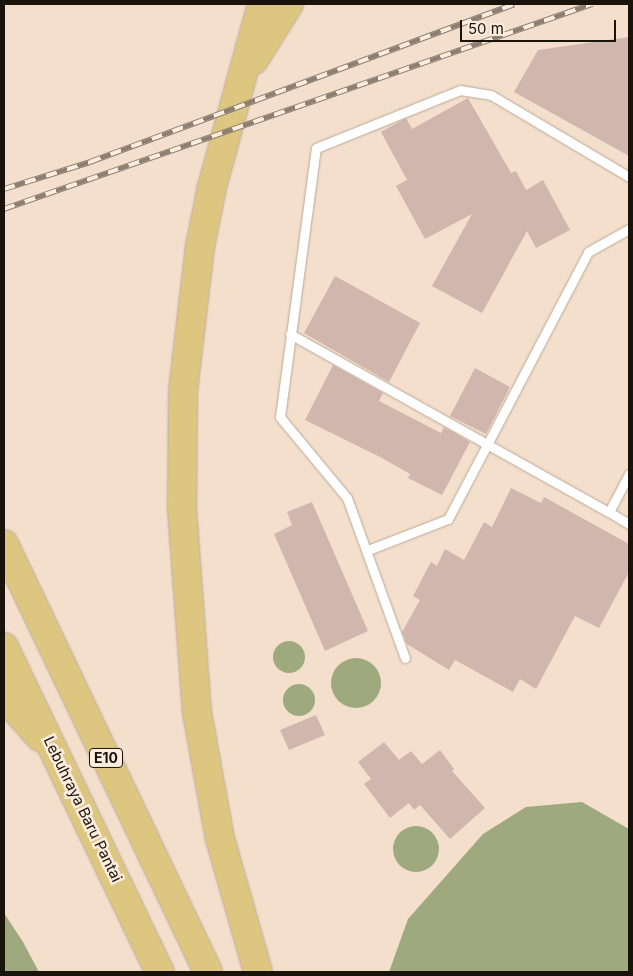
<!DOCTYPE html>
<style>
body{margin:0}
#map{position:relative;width:633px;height:976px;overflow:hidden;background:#f3dfcc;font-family:Inter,sans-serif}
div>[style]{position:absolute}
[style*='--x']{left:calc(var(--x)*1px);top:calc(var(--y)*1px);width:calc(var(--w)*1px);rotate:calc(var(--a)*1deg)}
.water>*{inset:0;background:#9eaa7d}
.round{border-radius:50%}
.building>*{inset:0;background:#d1b6ae}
.roads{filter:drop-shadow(0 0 1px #bca997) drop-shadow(0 0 1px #bca997)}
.lane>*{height:9px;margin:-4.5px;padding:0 4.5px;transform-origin:4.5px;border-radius:4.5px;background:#fff}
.highway>*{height:28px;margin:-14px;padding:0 14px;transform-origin:14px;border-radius:14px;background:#ddc67f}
.rail>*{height:5.5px;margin-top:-2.75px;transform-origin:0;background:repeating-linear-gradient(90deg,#fdedde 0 11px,#8c7f71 0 22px);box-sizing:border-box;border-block:1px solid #8c7f71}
span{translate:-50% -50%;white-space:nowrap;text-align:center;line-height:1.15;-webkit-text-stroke:5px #fdedde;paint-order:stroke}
.shield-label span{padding:1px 4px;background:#fdedde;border:1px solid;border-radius:4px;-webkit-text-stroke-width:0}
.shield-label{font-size:14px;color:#19130c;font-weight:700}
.street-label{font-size:15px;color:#19130c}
.frame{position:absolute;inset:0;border:5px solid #19130c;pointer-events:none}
.scale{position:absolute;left:460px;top:20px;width:156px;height:22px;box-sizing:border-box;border:2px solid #19130c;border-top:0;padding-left:6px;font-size:15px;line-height:18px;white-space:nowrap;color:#19130c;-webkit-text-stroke:4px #fdedde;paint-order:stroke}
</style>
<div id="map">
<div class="water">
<i class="round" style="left:273px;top:641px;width:32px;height:32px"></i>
<i class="round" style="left:331px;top:658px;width:50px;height:50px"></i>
<i class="round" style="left:283px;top:684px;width:32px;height:32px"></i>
<i style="clip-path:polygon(582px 802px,629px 829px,629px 972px,389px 972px,408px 919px,483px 834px,526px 807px)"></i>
<i class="round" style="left:393px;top:826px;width:46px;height:46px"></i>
<i style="clip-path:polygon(4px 913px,23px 942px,39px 972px,4px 972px)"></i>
</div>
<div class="building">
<i style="clip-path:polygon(629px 37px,629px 156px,514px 92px,538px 50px)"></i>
<i style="clip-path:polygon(468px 98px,511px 173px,516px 171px,526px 190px,543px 180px,570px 230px,536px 248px,527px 231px,482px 313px,432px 286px,472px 214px,425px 239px,396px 186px,407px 180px,381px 132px,406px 118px,412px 129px)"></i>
<i style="clip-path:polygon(335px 276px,420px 323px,389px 382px,304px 333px)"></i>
<i style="clip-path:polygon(333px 365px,383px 393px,379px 401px,441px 433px,444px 427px,470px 442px,442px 495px,408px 478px,410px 474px,382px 458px,305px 420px)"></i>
<i style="clip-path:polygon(475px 368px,510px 387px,486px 434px,450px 416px)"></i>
<i style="clip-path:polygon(511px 488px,541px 503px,544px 497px,629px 544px,629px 572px,599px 628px,575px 616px,536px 689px,520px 679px,513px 692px,455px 660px,449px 670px,407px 644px,402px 632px,420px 600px,413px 596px,431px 562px,437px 566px,445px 549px,464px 560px,484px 522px,492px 527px)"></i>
<i style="clip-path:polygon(312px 502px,368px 631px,325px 651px,274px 534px,292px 525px,287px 512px)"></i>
<i style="clip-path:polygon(316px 715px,325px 735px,289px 750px,280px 730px)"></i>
<i style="clip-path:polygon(384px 742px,399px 760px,411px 751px,422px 764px,440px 750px,454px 769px,452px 771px,485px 808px,450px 839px,420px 805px,414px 810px,409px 803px,390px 818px,364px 784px,371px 779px,358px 762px)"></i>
</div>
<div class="roads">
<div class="lane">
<i style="--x:290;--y:334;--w:365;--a:29.2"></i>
<i style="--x:629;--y:474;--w:43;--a:117.8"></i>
<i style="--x:609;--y:512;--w:23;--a:31"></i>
<i style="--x:368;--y:550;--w:86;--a:-21.2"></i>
<i style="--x:448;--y:519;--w:301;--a:-62.3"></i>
<i style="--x:588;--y:252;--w:47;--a:-29.3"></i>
<i style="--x:405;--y:658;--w:170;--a:-109.9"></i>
<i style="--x:347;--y:498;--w:105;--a:-129.6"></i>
<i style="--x:280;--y:417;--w:271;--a:-82.4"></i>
<i style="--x:316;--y:148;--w:155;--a:-21.9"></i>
<i style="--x:460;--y:90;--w:31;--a:9"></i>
<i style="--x:491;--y:95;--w:161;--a:30.7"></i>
</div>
<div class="highway">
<i style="--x:254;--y:60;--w:66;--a:-58"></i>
<i style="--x:4;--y:544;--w:474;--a:64.5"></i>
<i style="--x:4;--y:647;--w:361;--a:64.4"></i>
<i style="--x:4;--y:697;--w:54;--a:48"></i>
<i style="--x:258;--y:972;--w:138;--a:-105.9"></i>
<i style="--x:220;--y:839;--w:128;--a:-100.3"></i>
<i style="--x:197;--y:713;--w:206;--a:-94.2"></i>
<i style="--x:182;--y:508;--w:117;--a:-89.5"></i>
<i style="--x:183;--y:391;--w:145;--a:-83.3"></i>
<i style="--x:200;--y:247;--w:61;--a:-78.7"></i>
<i style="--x:212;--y:187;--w:190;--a:-74.7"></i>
</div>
</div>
<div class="rail">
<i style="--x:4;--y:189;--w:90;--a:-17.4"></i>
<i style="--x:90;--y:162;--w:452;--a:-20.4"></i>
<i style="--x:4;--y:209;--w:623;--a:-19.22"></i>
</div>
<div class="shield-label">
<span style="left:106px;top:758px">E10</span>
</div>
<div class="street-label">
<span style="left:83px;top:809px;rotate:64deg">Lebuhraya Baru Pantai</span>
</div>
<div class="frame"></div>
<div class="scale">50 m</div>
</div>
